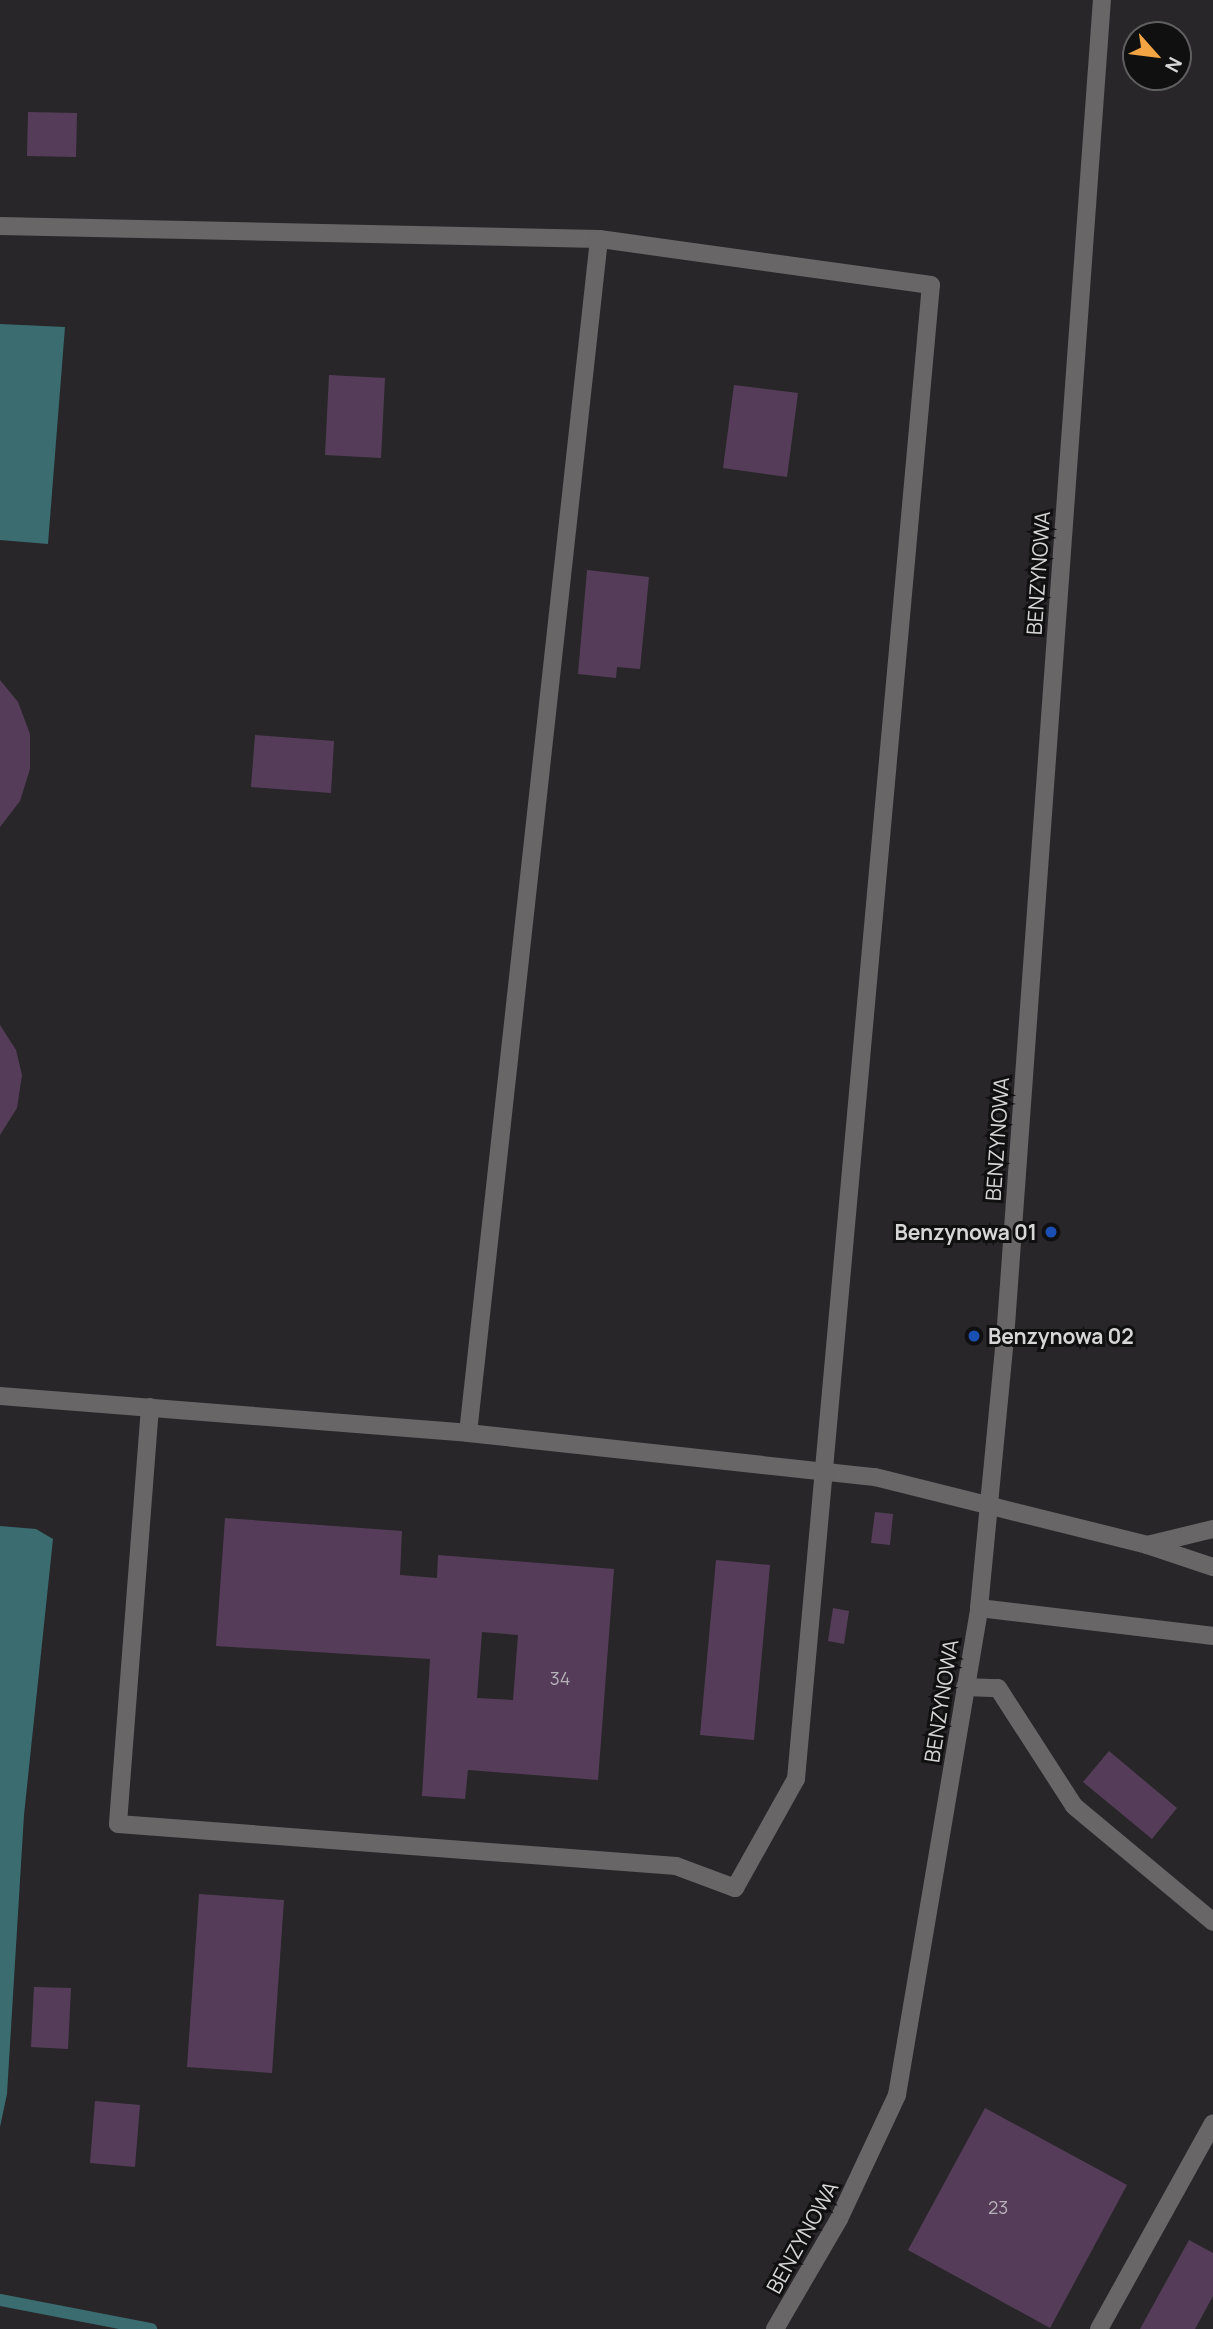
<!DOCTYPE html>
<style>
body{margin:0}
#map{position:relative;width:1213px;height:2329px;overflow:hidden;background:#282629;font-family:Manrope,sans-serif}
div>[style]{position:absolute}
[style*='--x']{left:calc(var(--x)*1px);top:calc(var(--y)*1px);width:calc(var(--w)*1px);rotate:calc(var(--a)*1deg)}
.water>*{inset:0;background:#3a6c70}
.stream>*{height:12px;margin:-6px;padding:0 6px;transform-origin:6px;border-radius:6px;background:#3a6c70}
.building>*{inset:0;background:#553d59}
.minor>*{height:18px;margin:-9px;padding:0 9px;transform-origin:9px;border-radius:9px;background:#686666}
.dots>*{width:19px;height:19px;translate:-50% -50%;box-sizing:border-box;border:4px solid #111011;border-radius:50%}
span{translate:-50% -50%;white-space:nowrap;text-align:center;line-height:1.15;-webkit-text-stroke:6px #111011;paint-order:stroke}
.number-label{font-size:18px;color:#b6b0b8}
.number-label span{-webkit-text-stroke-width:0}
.street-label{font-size:21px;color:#d7d6d7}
.poi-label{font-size:21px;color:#d7d6d7;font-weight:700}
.right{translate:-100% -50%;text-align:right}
.left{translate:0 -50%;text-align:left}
.north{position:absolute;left:1122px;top:21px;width:70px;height:70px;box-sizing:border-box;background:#111011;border:2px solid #605f60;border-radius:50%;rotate:118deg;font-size:19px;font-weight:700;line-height:28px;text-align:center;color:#d7d6d7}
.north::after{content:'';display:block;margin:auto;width:24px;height:32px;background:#f2a542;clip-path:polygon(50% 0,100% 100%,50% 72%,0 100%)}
</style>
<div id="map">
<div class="water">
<i style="clip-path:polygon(0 324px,65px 327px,48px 544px,0 540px)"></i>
<i style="clip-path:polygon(0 1526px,36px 1529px,53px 1539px,24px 1815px,7px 2094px,0 2127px)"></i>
</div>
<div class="stream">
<i style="--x:0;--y:2300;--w:154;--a:10.9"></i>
</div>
<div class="building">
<i style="clip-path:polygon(28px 112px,77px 113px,76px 157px,27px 156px)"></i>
<i style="clip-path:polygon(329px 375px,385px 378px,381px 458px,325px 455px)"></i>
<i style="clip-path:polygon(734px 385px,798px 393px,787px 477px,723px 468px)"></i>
<i style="clip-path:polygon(587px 570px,649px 577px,640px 669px,617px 667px,616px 678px,578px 674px)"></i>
<i style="clip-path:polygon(0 680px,18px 702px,30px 734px,30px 769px,20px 801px,0 827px)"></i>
<i style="clip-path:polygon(255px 735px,334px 741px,331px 793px,251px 787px)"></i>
<i style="clip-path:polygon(0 1025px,16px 1050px,22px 1075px,17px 1108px,0 1135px)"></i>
<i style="clip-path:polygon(875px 1512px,893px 1514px,890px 1545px,871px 1543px)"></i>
<i style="clip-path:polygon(evenodd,225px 1518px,402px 1531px,400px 1575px,437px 1578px,438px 1555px,614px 1569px,598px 1780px,468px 1770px,465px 1799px,422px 1796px,430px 1659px,216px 1646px,225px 1518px,482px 1632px,518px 1635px,513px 1700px,477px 1698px,482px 1632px)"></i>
<i style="clip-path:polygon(716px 1560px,770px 1565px,754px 1740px,700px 1735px)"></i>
<i style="clip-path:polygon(833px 1608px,849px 1611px,844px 1644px,828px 1641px)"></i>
<i style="clip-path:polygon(1109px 1751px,1177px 1808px,1152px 1839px,1083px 1782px)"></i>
<i style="clip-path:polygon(199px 1894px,284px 1900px,272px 2073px,187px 2067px)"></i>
<i style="clip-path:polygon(34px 1987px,71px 1988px,68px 2049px,31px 2047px)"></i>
<i style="clip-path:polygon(95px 2101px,140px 2105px,135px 2167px,90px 2163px)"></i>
<i style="clip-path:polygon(985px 2108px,1127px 2185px,1050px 2328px,908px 2250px)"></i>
<i style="clip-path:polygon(1189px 2240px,1213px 2253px,1213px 2296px,1195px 2329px,1140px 2329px)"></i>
</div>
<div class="minor">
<i style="--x:0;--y:226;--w:599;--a:1.24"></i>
<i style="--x:599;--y:239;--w:1201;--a:96.26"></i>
<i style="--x:0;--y:1396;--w:469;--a:4.5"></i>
<i style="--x:468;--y:1433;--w:409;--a:6.2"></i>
<i style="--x:875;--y:1477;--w:280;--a:14"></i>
<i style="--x:1147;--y:1545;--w:70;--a:18.4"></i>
<i style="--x:150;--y:1407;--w:418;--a:94.4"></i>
<i style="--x:118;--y:1824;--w:560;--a:4.3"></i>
<i style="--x:676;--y:1866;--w:63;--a:20.4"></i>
<i style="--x:735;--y:1888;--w:125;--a:-60.8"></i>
<i style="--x:796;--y:1779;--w:1500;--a:-84.84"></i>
<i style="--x:931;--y:285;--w:335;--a:-172.1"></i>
<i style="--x:1147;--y:1545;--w:68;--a:-13.6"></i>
<i style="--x:979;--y:1608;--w:236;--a:6.8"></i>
<i style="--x:965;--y:1687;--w:33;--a:2"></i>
<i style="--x:998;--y:1688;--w:140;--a:57.2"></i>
<i style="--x:1074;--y:1806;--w:181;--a:39.8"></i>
<i style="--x:775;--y:2329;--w:127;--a:-59.8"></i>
<i style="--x:839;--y:2219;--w:137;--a:-64.9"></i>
<i style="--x:897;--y:2095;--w:494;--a:-80.4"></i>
<i style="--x:979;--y:1608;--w:270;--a:-84.5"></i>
<i style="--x:1005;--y:1339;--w:1343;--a:-85.86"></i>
<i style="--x:1099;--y:2329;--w:235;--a:-61"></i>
</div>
<div class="dots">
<i style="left:1051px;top:1232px;background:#1a4fb4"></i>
<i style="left:974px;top:1336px;background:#1a4fb4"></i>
</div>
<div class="number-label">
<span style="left:560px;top:1678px">34</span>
<span style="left:998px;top:2207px">23</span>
</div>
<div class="street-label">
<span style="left:1038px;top:573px;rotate:-86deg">BENZYNOWA</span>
<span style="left:997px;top:1139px;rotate:-86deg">BENZYNOWA</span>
<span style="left:941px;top:1701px;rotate:-81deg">BENZYNOWA</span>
<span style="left:802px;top:2237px;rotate:-61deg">BENZYNOWA</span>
</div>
<div class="poi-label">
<span class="right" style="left:1037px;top:1232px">Benzynowa 01</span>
<span class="left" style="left:988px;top:1336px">Benzynowa 02</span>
</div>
<div class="north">N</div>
</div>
